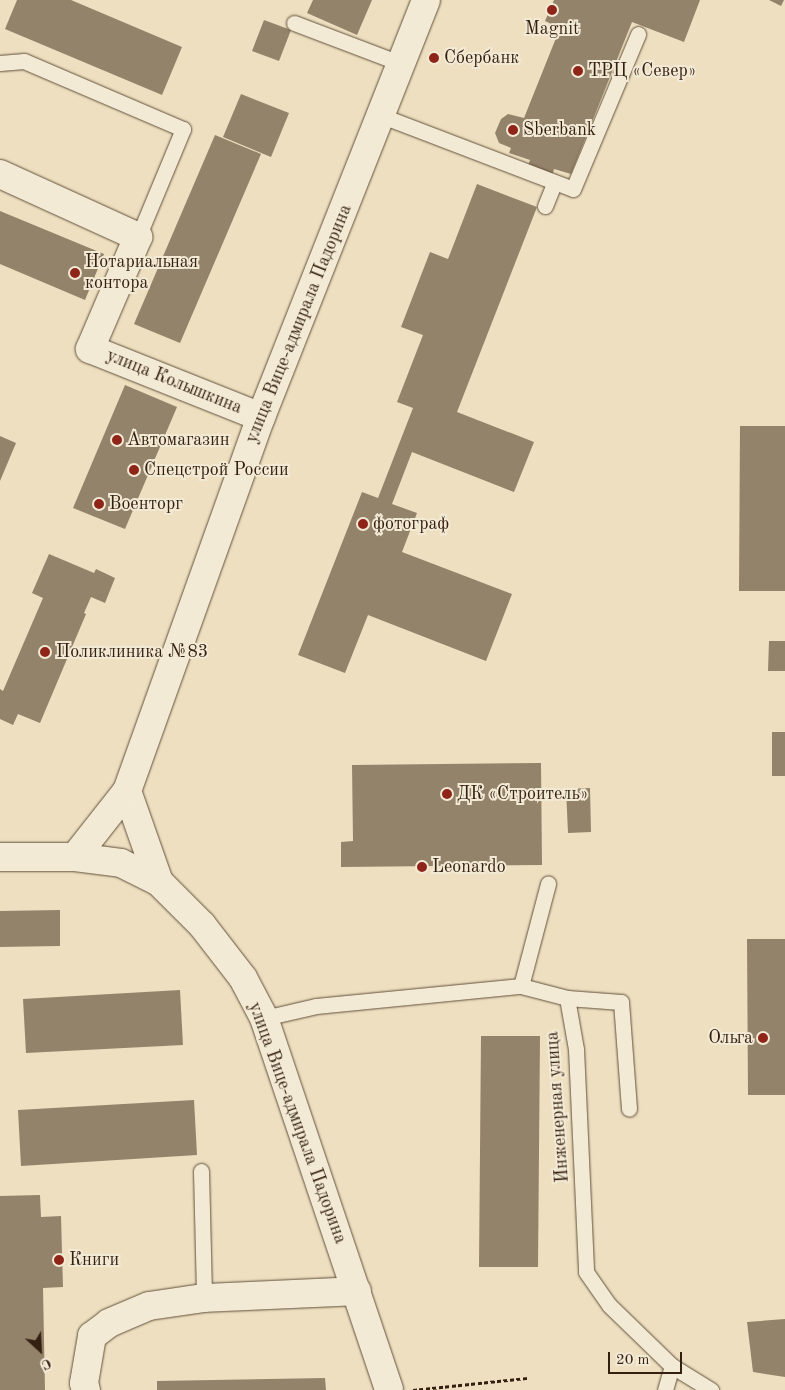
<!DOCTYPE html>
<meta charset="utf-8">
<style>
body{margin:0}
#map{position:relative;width:785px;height:1390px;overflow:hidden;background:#eddfbf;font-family:"Old Standard TT",serif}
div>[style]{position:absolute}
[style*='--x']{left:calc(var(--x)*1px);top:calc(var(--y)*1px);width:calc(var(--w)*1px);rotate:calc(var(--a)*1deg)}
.building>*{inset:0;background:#94836b}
.path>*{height:3px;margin-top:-1.5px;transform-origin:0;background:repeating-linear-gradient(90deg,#342011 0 4px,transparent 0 6.5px)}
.roads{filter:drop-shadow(0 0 1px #62503c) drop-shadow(0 0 1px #62503c)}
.lane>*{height:15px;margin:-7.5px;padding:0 7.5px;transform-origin:7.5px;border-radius:7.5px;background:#f3ead5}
.street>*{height:28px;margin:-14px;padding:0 14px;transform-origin:14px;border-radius:14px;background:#f3ead5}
.secondary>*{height:28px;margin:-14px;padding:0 14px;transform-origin:14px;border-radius:14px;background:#f3ead5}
.dots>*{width:14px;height:14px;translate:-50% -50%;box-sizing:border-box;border:2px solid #f3ead5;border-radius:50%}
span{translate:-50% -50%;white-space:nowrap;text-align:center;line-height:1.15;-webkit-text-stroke:4px #f3ead5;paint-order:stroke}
.poi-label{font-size:18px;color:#342011}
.left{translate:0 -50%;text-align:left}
.right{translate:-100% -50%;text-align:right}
.street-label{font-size:18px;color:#342011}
.north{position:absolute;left:15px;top:1325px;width:50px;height:50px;-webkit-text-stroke:4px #f3ead5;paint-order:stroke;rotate:155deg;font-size:14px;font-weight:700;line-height:20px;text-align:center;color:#342011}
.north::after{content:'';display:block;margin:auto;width:18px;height:22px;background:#342011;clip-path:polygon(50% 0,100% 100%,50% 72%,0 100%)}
.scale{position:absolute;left:608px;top:1352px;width:74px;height:22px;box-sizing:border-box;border:2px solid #342011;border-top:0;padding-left:6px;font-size:15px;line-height:18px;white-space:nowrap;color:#342011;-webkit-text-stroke:4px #f3ead5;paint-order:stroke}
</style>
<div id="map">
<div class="building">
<i style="clip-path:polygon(17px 0,71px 0,182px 47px,162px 95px,5px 29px)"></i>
<i style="clip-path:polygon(313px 0,372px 0,357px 35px,307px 13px)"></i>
<i style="clip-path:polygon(554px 0,700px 0,684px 42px,632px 22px,571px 174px,554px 169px,552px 177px,527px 168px,530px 160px,509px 153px,511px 148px,499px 143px,495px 133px,501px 119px,508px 114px,524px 118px,560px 28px,545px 21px)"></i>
<i style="clip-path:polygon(769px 0,784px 0,781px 6px)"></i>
<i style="clip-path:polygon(264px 20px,291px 30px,279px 61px,252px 51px)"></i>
<i style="clip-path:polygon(241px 94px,289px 113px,271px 157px,223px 137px)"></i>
<i style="clip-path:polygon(215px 135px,261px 154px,180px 343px,134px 324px)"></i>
<i style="clip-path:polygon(477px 184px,537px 207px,457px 412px,534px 442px,514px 492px,412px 452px,392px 504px,417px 513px,402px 552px,512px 594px,486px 661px,368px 615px,345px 673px,298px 655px,362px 492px,378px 498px,413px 408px,397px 402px,423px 335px,401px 327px,430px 252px,448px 259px)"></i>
<i style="clip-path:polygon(0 211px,104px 254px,85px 300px,0 264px)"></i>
<i style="clip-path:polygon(125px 385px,177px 407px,125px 529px,73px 508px)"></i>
<i style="clip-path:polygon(740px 426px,785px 426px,785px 591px,739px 591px)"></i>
<i style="clip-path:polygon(0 436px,16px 443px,0 481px)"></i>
<i style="clip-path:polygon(49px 554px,94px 573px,96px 569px,115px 578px,105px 603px,91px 597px,84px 613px,86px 614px,40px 723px,18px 714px,13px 725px,0 719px,0 689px,3px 691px,43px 598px,32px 593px)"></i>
<i style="clip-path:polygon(769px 641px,785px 641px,785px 671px,768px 671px)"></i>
<i style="clip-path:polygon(772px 732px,785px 732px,785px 776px,772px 776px)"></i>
<i style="clip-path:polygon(541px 763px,542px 865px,341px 867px,341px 842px,353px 841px,352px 765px)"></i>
<i style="clip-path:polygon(590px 788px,591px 832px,568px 833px,566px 789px)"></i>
<i style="clip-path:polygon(60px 910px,60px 946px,0 947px,0 911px)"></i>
<i style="clip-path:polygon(747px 939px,785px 939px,785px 1095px,748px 1095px)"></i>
<i style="clip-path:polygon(180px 990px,183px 1045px,26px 1053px,23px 999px)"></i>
<i style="clip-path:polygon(481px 1036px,540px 1036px,538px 1267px,479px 1267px)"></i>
<i style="clip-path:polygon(194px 1100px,197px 1155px,21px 1166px,18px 1110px)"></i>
<i style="clip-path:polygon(40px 1195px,41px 1217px,61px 1216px,63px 1287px,43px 1288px,45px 1390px,0 1390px,0 1196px)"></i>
<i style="clip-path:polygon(785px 1319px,785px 1377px,753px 1372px,747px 1322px)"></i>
<i style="clip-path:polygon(325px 1378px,326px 1390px,157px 1390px,157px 1381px)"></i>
</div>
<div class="path">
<i style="--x:413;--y:1390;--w:116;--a:-6"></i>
</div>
<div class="roads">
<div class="lane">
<i style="--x:294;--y:23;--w:116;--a:20.8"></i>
<i style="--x:0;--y:63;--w:24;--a:-5"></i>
<i style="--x:24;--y:61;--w:173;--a:23.2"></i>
<i style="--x:183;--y:129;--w:117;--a:112.6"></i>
<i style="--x:382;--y:116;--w:204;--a:20.9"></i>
<i style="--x:573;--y:189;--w:168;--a:-67.2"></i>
<i style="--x:545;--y:206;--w:24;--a:-68"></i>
<i style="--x:521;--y:986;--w:106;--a:-75.2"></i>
<i style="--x:567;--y:998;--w:54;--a:4.2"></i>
<i style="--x:621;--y:1002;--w:107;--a:85.7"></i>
<i style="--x:264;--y:1018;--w:53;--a:-13"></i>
<i style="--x:316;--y:1006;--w:206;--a:-5.6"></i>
<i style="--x:521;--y:986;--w:48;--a:14.6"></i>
<i style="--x:567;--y:998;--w:52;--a:80"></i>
<i style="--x:576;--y:1049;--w:223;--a:87.4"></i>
<i style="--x:586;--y:1272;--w:40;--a:55.1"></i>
<i style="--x:609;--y:1305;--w:88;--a:44.1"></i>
<i style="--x:672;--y:1366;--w:46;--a:31.6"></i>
<i style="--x:201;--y:1171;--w:127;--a:88.6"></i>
<i style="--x:665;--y:1390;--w:25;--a:-74"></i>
</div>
<div class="street">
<i style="--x:0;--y:174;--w:152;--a:24.5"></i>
<i style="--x:138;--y:237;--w:122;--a:113.2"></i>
<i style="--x:90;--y:349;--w:184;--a:21.7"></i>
<i style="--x:127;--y:791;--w:96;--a:70.6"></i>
<i style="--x:75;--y:857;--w:46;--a:7.4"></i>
<i style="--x:121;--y:863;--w:42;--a:26.6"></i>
<i style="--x:159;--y:882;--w:61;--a:45"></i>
<i style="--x:202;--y:925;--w:67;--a:52.3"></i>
<i style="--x:243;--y:978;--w:45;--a:62.3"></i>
<i style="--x:264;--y:1018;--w:392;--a:71.4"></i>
<i style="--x:86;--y:1390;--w:7;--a:-106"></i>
<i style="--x:84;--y:1383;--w:48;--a:-80.3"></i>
<i style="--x:92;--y:1336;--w:21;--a:-37"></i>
<i style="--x:109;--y:1323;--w:43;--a:-23"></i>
<i style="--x:149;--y:1306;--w:56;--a:-8.3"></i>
<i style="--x:204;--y:1298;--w:153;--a:-2.6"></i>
</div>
<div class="secondary">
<i style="--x:0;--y:857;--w:75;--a:0"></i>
<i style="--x:75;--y:857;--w:84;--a:-51.8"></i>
<i style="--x:127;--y:791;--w:397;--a:-70.3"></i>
<i style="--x:261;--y:417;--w:448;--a:-68.4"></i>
</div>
</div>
<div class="dots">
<i style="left:552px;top:10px;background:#8f2418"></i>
<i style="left:434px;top:58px;background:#8f2418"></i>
<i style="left:578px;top:71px;background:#8f2418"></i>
<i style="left:513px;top:130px;background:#8f2418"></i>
<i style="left:75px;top:273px;background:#8f2418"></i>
<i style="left:117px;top:440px;background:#8f2418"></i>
<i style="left:134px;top:470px;background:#8f2418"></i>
<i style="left:99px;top:504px;background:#8f2418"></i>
<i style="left:363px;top:524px;background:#8f2418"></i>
<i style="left:45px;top:652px;background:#8f2418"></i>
<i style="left:447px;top:794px;background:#8f2418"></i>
<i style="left:422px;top:867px;background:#8f2418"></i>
<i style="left:763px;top:1038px;background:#8f2418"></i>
<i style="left:59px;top:1260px;background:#8f2418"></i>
</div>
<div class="poi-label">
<span style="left:552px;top:29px">Magnit</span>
<span class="left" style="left:444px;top:58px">Сбербанк</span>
<span class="left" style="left:588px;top:71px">ТРЦ «Север»</span>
<span class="left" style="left:523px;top:130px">Sberbank</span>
<span class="left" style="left:85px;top:273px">Нотариальная<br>контора</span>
<span class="left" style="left:127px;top:440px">Автомагазин</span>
<span class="left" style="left:144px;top:470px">Спецстрой России</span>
<span class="left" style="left:109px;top:504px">Военторг</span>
<span class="left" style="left:373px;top:524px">фотограф</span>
<span class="left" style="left:56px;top:652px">Поликлиника №83</span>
<span class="left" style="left:457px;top:794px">ДК «Строитель»</span>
<span class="left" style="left:432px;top:867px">Leonardo</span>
<span class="right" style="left:753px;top:1038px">Ольга</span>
<span class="left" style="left:69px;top:1260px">Книги</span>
</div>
<div class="street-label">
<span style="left:299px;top:324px;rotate:-68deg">улица Вице-адмирала Падорина</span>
<span style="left:174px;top:382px;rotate:22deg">улица Колышкина</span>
<span style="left:558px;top:1107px;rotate:-94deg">Инженерная улица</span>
<span style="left:297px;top:1123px;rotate:70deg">улица Вице-адмирала Падорина</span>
</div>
<div class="north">С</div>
<div class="scale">20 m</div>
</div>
